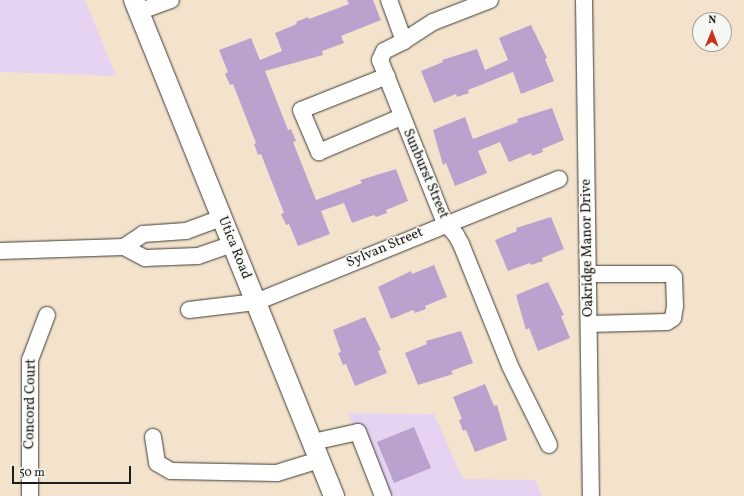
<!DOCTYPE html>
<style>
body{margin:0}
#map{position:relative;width:744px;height:496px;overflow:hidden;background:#f4e3cc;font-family:Vollkorn,serif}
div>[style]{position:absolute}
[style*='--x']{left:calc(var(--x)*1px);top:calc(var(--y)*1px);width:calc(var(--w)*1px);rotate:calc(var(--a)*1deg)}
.built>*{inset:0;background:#e5d3f1}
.building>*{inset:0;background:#baa2ce}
.roads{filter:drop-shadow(0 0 1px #3c3a36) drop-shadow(0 0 1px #3c3a36)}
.minor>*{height:16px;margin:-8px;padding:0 8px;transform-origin:8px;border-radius:8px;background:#fff}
.major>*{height:20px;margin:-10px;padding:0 10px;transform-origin:10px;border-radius:10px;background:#fff}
span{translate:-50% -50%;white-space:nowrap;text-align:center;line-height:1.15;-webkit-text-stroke:3px #f6f6f2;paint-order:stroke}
.street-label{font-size:14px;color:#1c1c1c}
.north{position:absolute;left:692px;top:12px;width:40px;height:40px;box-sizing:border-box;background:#f6f6f2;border:1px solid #9f9f9c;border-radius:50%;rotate:1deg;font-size:11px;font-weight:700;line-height:16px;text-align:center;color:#1c1c1c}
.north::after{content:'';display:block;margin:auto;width:14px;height:18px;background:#c8321e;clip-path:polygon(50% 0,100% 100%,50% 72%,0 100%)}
.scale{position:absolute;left:12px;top:466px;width:119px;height:18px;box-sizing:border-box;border:2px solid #1c1c1c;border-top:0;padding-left:5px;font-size:12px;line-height:14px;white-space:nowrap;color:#1c1c1c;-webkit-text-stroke:3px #f6f6f2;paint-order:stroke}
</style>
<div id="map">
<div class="built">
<i style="clip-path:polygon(0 0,85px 0,116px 76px,0 72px)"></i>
<i style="clip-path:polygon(348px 413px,434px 414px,463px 479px,536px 480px,542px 496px,382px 496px)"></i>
</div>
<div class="building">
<i style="clip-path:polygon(347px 0,373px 0,381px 20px,341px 36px,344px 43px,322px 51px,323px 55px,265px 71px,288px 130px,291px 129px,296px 141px,293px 142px,316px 200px,362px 183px,360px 180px,396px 169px,408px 201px,386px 210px,387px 213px,376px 217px,374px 215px,352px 223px,344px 203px,321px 211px,330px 234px,298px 246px,289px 224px,286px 225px,281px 214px,284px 213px,261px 154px,258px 155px,254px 144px,256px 143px,233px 84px,230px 85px,225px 74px,228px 72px,219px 50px,251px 38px,260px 60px,282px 51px,275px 33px,297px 24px,296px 22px,308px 17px,309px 19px,349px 4px)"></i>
<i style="clip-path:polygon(531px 25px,547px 58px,545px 59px,554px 81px,521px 94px,513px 72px,468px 90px,469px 93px,457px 97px,456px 94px,434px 103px,421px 71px,443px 62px,442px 60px,477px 49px,485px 70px,508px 60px,499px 38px)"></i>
<i style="clip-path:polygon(552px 108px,564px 140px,542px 149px,543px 152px,532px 156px,531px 153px,509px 162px,500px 142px,478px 151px,487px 173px,455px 186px,446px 163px,443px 165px,433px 130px,465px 117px,473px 139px,518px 122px,517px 119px)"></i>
<i style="clip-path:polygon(551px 217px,564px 249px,542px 258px,543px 261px,531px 265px,530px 263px,508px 271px,495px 240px,517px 231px,516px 228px)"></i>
<i style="clip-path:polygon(434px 265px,447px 297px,425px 306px,426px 309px,415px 313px,413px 310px,391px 319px,378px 287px,411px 271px,412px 274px)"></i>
<i style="clip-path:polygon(548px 282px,564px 315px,561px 316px,570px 338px,538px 351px,529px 328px,526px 330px,516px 295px)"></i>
<i style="clip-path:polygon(365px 317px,381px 350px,378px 351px,387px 373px,355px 386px,346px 364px,343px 365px,338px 353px,341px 352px,333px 330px)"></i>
<i style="clip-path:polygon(461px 331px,473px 363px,451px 371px,453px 374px,418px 385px,405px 353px,427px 344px,426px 341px)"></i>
<i style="clip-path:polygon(485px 384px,494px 406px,497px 405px,507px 440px,475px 452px,466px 430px,463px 431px,459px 420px,462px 419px,453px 397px)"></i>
<i style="clip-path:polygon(414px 427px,431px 468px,394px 483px,377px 442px)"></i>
</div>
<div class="roads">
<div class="minor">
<i style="--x:389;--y:0;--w:44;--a:69.9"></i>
<i style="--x:490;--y:0;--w:61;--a:158.9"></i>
<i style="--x:433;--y:22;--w:35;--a:147"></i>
<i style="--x:404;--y:41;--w:22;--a:153"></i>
<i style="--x:384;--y:51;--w:10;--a:114"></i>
<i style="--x:380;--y:60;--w:175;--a:68.3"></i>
<i style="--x:445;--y:223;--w:16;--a:47"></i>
<i style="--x:456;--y:235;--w:10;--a:61"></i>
<i style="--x:461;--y:244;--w:131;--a:68.1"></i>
<i style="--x:510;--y:366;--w:88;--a:63.7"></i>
<i style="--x:584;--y:0;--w:496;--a:89.2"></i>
<i style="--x:138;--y:12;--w:35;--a:-20"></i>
<i style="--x:387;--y:76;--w:92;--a:158.4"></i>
<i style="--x:301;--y:110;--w:46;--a:66.8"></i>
<i style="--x:319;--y:152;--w:89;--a:-23.1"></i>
<i style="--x:124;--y:247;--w:23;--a:-34"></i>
<i style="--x:143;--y:234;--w:43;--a:-4"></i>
<i style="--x:186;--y:231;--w:37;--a:-20"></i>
<i style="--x:0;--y:251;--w:124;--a:-1.8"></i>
<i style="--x:124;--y:247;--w:24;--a:28"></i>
<i style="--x:145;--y:258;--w:53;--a:-2.2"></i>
<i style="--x:198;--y:256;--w:36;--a:-19"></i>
<i style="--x:588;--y:274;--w:83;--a:0"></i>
<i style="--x:671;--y:274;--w:4;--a:45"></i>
<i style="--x:674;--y:277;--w:29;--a:88"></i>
<i style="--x:675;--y:306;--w:12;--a:99"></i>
<i style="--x:673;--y:318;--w:7;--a:146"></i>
<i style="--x:667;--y:322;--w:78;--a:178.5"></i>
<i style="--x:189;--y:310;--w:67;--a:-6.8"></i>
<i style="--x:256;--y:302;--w:327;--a:-22.1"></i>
<i style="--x:153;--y:437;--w:26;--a:81"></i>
<i style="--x:157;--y:463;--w:16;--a:30"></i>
<i style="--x:171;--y:471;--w:106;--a:1.1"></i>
<i style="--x:277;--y:473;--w:44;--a:-17.2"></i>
<i style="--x:313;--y:442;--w:46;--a:-12.5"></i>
<i style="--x:358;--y:432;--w:69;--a:68.7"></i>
<i style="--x:30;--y:496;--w:136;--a:-90"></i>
<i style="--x:30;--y:360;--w:48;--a:-69.3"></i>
</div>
<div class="major">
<i style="--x:134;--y:0;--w:535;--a:68.04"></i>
</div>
</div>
<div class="street-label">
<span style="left:425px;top:174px;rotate:67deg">Sunburst Street</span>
<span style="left:234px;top:248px;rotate:68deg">Utica Road</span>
<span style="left:385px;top:248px;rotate:-23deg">Sylvan Street</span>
<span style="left:588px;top:248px;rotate:-91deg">Oakridge Manor Drive</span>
<span style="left:31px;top:404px;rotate:-89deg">Concord Court</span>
</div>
<div class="north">N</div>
<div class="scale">50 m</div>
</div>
